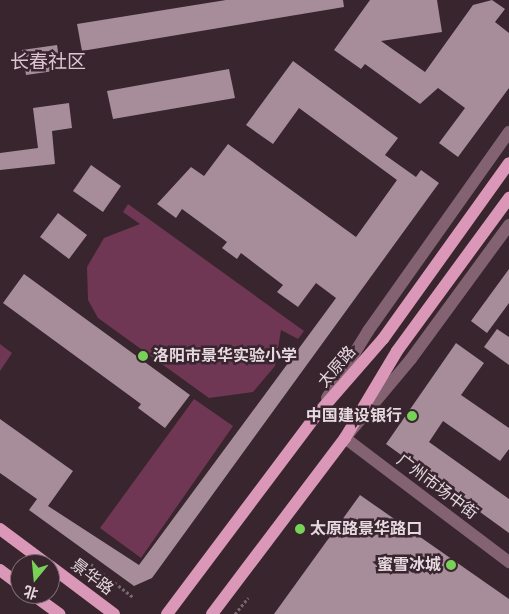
<!DOCTYPE html>
<meta charset="utf-8">
<style>
body{margin:0}
#map{position:relative;width:509px;height:614px;overflow:hidden;background:#38252e;font-family:"Work Sans","Noto Sans SC",sans-serif}
div>[style]{position:absolute}
[style*='--x']{left:calc(var(--x)*1px);top:calc(var(--y)*1px);width:calc(var(--w)*1px);rotate:calc(var(--a)*1deg)}
.green>*{inset:0;background:#703755}
.building>*{inset:0;background:#a68d99}
.path>*{height:3px;margin-top:-1.5px;transform-origin:0;background:repeating-linear-gradient(90deg,#76656d 0 2.5px,transparent 0 5px)}
.minor>*{height:12px;margin:-6px;padding:0 6px;transform-origin:6px;border-radius:6px;background:#836272}
.major>*{height:12px;margin:-6px;padding:0 6px;transform-origin:6px;border-radius:6px;background:#da97b8}
.dots>*{width:14px;height:14px;translate:-50% -50%;box-sizing:border-box;border:2px solid #38252e;border-radius:50%}
span{translate:-50% -50%;white-space:nowrap;text-align:center;line-height:1.15;-webkit-text-stroke:5px #38252e;paint-order:stroke}
.poi-label{font-size:16px;color:#e6d9df;font-weight:700}
.left{translate:0 -50%;text-align:left}
.right{translate:-100% -50%;text-align:right}
.street-label{font-size:16px;color:#e6d9df}
.quarter-label{font-size:19px;color:#dec4d0}
.north{position:absolute;left:10px;top:554px;width:50px;height:50px;box-sizing:border-box;background:#38252e;border:1px solid #7e6d75;border-radius:50%;rotate:197deg;font-size:14px;font-weight:700;line-height:20px;text-align:center;color:#e6d9df}
.north::after{content:'';display:block;margin:auto;width:18px;height:22px;background:#78d258;clip-path:polygon(50% 0,100% 100%,50% 72%,0 100%)}
</style>
<div id="map">
<div class="green">
<i style="clip-path:polygon(128px 204px,304px 331px,298px 339px,281px 330px,275px 366px,253px 392px,209px 398px,98px 318px,88px 300px,87px 267px,104px 238px,140px 224px,123px 212px)"></i>
<i style="clip-path:polygon(0 344px,12px 353px,0 371px)"></i>
<i style="clip-path:polygon(194px 399px,233px 426px,141px 558px,100px 528px)"></i>
</div>
<div class="building">
<i style="clip-path:polygon(226px 0,343px 0,344px 7px,82px 51px,77px 24px)"></i>
<i style="clip-path:polygon(370px 0,437px 0,442px 32px,381px 41px,425px 72px,473px 5px,492px 0,505px 9px,495px 22px,509px 33px,509px 88px,458px 157px,439px 143px,465px 108px,438px 88px,420px 104px,365px 64px,361px 69px,334px 50px)"></i>
<i style="clip-path:polygon(57px 45px,61px 70px,26px 75px,22px 50px)"></i>
<i style="clip-path:polygon(293px 61px,398px 138px,385px 155px,416px 177px,421px 170px,439px 183px,152px 578px,134px 586px,29px 510px,37px 499px,0 473px,0 419px,73px 471px,48px 506px,139px 565px,336px 298px,316px 283px,298px 307px,277px 292px,283px 285px,241px 253px,237px 259px,222px 248px,227px 242px,182px 209px,176px 218px,157px 204px,191px 167px,204px 176px,228px 144px,356px 237px,397px 180px,299px 108px,273px 144px,246px 125px)"></i>
<i style="clip-path:polygon(229px 69px,235px 98px,113px 119px,107px 91px)"></i>
<i style="clip-path:polygon(69px 103px,72px 128px,52px 131px,55px 164px,0 170px,0 153px,38px 148px,33px 108px)"></i>
<i style="clip-path:polygon(91px 165px,121px 186px,103px 212px,73px 191px)"></i>
<i style="clip-path:polygon(58px 213px,87px 235px,69px 259px,40px 237px)"></i>
<i style="clip-path:polygon(509px 269px,509px 303px,487px 333px,471px 321px)"></i>
<i style="clip-path:polygon(24px 274px,190px 395px,165px 428px,138px 408px,141px 404px,3px 303px)"></i>
<i style="clip-path:polygon(497px 329px,509px 337px,509px 365px,484px 347px)"></i>
<i style="clip-path:polygon(456px 343px,484px 363px,461px 395px,509px 428px,509px 449px,500px 461px,443px 421px,429px 442px,509px 499px,509px 533px,386px 444px)"></i>
<i style="clip-path:polygon(360px 495px,509px 599px,509px 614px,274px 614px)"></i>
</div>
<div class="path">
<i style="--x:91;--y:564;--w:53;--a:38.2"></i>
<i style="--x:235;--y:614;--w:21;--a:-51"></i>
</div>
<div class="minor">
<i style="--x:509;--y:225;--w:166;--a:126.2"></i>
<i style="--x:411;--y:359;--w:103;--a:129.9"></i>
<i style="--x:345;--y:438;--w:206;--a:37.1"></i>
<i style="--x:327;--y:398;--w:79;--a:-58.5"></i>
<i style="--x:368;--y:331;--w:244;--a:-54.7"></i>
</div>
<div class="major">
<i style="--x:0;--y:529;--w:59;--a:36.7"></i>
<i style="--x:50;--y:566;--w:80;--a:36.9"></i>
<i style="--x:0;--y:570;--w:25;--a:37"></i>
<i style="--x:32;--y:594;--w:34;--a:36"></i>
<i style="--x:167;--y:614;--w:245;--a:-53.1"></i>
<i style="--x:314;--y:418;--w:105;--a:-48.9"></i>
<i style="--x:383;--y:339;--w:216;--a:-54.4"></i>
<i style="--x:212;--y:614;--w:221;--a:-52.9"></i>
<i style="--x:345;--y:438;--w:101;--a:-59.1"></i>
<i style="--x:397;--y:351;--w:190;--a:-53.8"></i>
</div>
<div class="dots">
<i style="left:143px;top:356px;background:#78d258"></i>
<i style="left:412px;top:416px;background:#78d258"></i>
<i style="left:300px;top:529px;background:#78d258"></i>
<i style="left:451px;top:565px;background:#78d258"></i>
</div>
<div class="poi-label">
<span class="left" style="left:153px;top:356px">洛阳市景华实验小学</span>
<span class="right" style="left:402px;top:416px">中国建设银行</span>
<span class="left" style="left:310px;top:529px">太原路景华路口</span>
<span class="right" style="left:441px;top:565px">蜜雪冰城</span>
</div>
<div class="street-label">
<span style="left:337px;top:367px;rotate:-49deg">太原路</span>
<span style="left:437px;top:487px;rotate:37deg">广州市场中街</span>
<span style="left:92px;top:577px;rotate:37deg">景华路</span>
</div>
<div class="quarter-label">
<span style="left:48px;top:62px">长春社区</span>
</div>
<div class="north">北</div>
</div>
